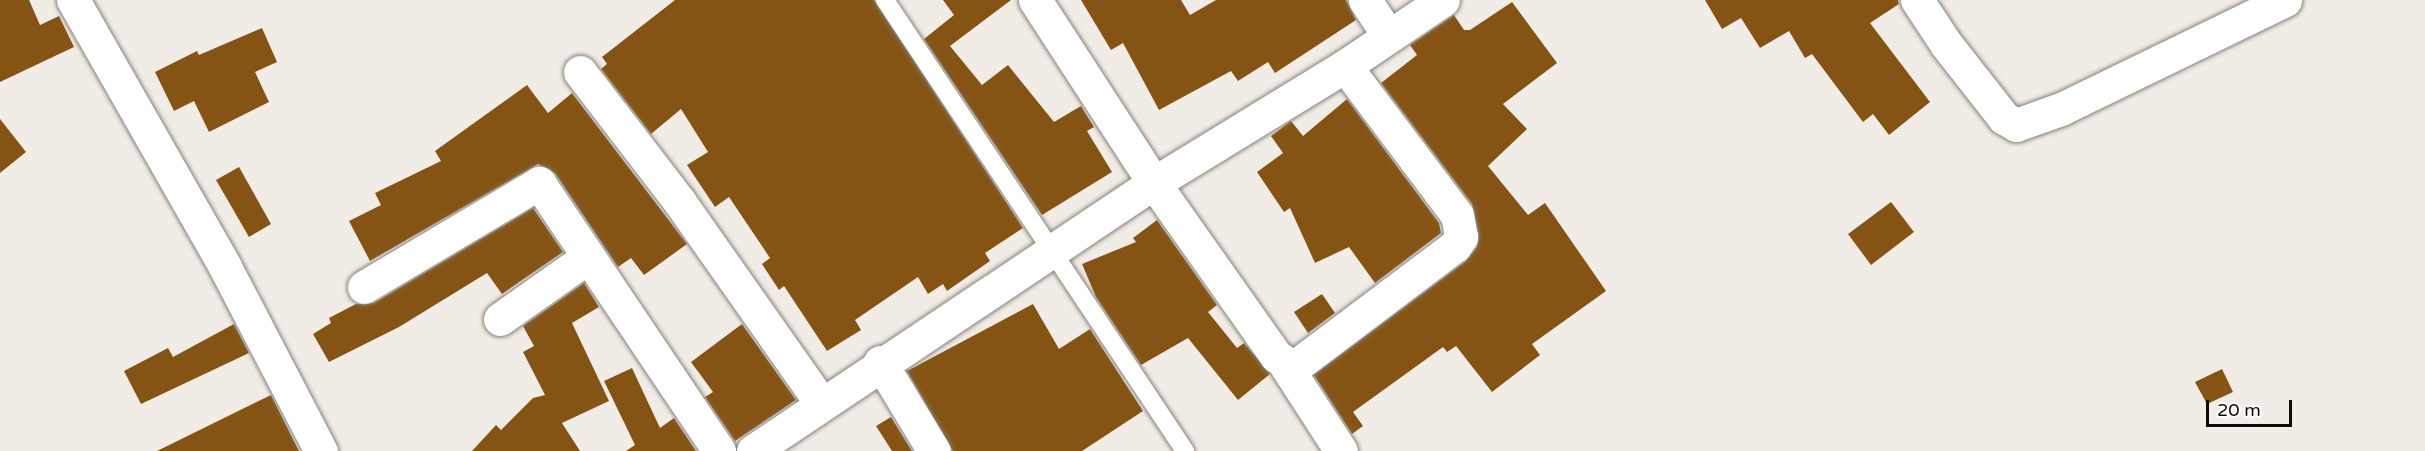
<!DOCTYPE html>
<style>
body{margin:0}
#map{position:relative;width:2425px;height:451px;overflow:hidden;background:#f2ece6;font-family:"Varela Round",sans-serif}
div>[style]{position:absolute}
[style*='--x']{left:calc(var(--x)*1px);top:calc(var(--y)*1px);width:calc(var(--w)*1px);rotate:calc(var(--a)*1deg)}
.building>*{inset:0;background:#855414}
.roads{filter:drop-shadow(0 0 2px #86817c) drop-shadow(0 0 2px #86817c)}
.service>*{height:18px;margin:-9px;padding:0 9px;transform-origin:9px;border-radius:9px;background:#fff}
.minor>*{height:33px;margin:-16.5px;padding:0 16.5px;transform-origin:16.5px;border-radius:16.5px;background:#fff}
.tertiary>*{height:33px;margin:-16.5px;padding:0 16.5px;transform-origin:16.5px;border-radius:16.5px;background:#fff}
span{translate:-50% -50%;white-space:nowrap;text-align:center;line-height:1.15;-webkit-text-stroke:4.5px #fff;paint-order:stroke}
.scale{position:absolute;left:2206px;top:400px;width:86px;height:27px;box-sizing:border-box;border:3px solid #0e0c0a;border-top:0;padding-left:8px;font-size:18px;line-height:21px;white-space:nowrap;color:#0e0c0a;-webkit-text-stroke:4px #fff;paint-order:stroke}
</style>
<div id="map">
<div class="building">
<i style="clip-path:polygon(0 0,29px 0,40px 25px,59px 16px,74px 47px,0 82px)"></i>
<i style="clip-path:polygon(675px 0,874px 0,1023px 228px,985px 253px,990px 261px,947px 291px,943px 284px,928px 294px,918px 277px,855px 320px,861px 330px,827px 351px,784px 286px,779px 290px,762px 264px,770px 258px,729px 197px,715px 207px,687px 165px,708px 152px,681px 109px,651px 134px,601px 69px,607px 64px,602px 57px)"></i>
<i style="clip-path:polygon(943px 0,1011px 0,950px 46px,982px 85px,1008px 65px,1054px 122px,1081px 106px,1094px 127px,1087px 131px,1112px 172px,1042px 215px,924px 39px,954px 15px)"></i>
<i style="clip-path:polygon(1081px 0,1181px 0,1190px 15px,1216px 0,1346px 0,1356px 20px,1275px 73px,1268px 62px,1238px 81px,1231px 71px,1159px 110px,1123px 43px,1111px 50px)"></i>
<i style="clip-path:polygon(1705px 0,1898px 0,1899px 4px,1870px 23px,1930px 102px,1889px 135px,1873px 114px,1863px 122px,1812px 54px,1805px 58px,1789px 31px,1760px 48px,1741px 18px,1722px 29px)"></i>
<i style="clip-path:polygon(1512px 2px,1557px 63px,1503px 104px,1527px 129px,1488px 166px,1528px 215px,1545px 203px,1606px 291px,1532px 344px,1540px 355px,1492px 392px,1456px 346px,1447px 352px,1443px 347px,1353px 412px,1363px 426px,1352px 434px,1314px 375px,1466px 261px,1477px 247px,1479px 235px,1472px 204px,1381px 83px,1417px 55px,1410px 45px,1454px 15px,1464px 30px,1470px 30px)"></i>
<i style="clip-path:polygon(262px 28px,277px 62px,255px 72px,269px 102px,209px 132px,194px 101px,174px 111px,155px 72px,197px 51px,199px 55px)"></i>
<i style="clip-path:polygon(527px 85px,548px 113px,572px 93px,687px 244px,644px 275px,631px 258px,618px 267px,555px 173px,538px 164px,370px 261px,349px 221px,381px 205px,375px 193px,441px 161px,435px 151px)"></i>
<i style="clip-path:polygon(1347px 99px,1439px 223px,1441px 233px,1375px 283px,1349px 247px,1315px 263px,1290px 208px,1284px 212px,1257px 172px,1283px 153px,1271px 136px,1291px 121px,1303px 136px)"></i>
<i style="clip-path:polygon(0 119px,26px 152px,0 173px)"></i>
<i style="clip-path:polygon(239px 167px,271px 224px,249px 237px,216px 180px)"></i>
<i style="clip-path:polygon(1891px 202px,1914px 232px,1871px 265px,1848px 234px)"></i>
<i style="clip-path:polygon(533px 208px,563px 252px,502px 294px,487px 273px,399px 327px,329px 362px,313px 334px,331px 323px,329px 318px,356px 304px,374px 303px)"></i>
<i style="clip-path:polygon(1157px 220px,1217px 305px,1208px 312px,1237px 348px,1244px 343px,1270px 374px,1238px 400px,1188px 338px,1141px 365px,1096px 297px,1082px 264px,1136px 242px,1133px 238px)"></i>
<i style="clip-path:polygon(584px 283px,599px 307px,572px 323px,609px 401px,562px 423px,580px 451px,472px 451px,496px 425px,501px 430px,533px 398px,545px 395px,523px 352px,534px 346px,523px 326px)"></i>
<i style="clip-path:polygon(1322px 294px,1335px 313px,1308px 333px,1294px 312px)"></i>
<i style="clip-path:polygon(1033px 304px,1059px 349px,1090px 329px,1143px 411px,1082px 451px,953px 451px,907px 371px)"></i>
<i style="clip-path:polygon(234px 324px,249px 353px,141px 404px,124px 371px,168px 348px,173px 357px)"></i>
<i style="clip-path:polygon(742px 324px,796px 400px,735px 441px,705px 397px,713px 392px,691px 362px)"></i>
<i style="clip-path:polygon(632px 368px,660px 428px,674px 418px,696px 451px,626px 451px,635px 445px,604px 381px)"></i>
<i style="clip-path:polygon(2222px 369px,2233px 392px,2207px 404px,2195px 382px)"></i>
<i style="clip-path:polygon(271px 395px,299px 451px,157px 451px)"></i>
<i style="clip-path:polygon(891px 417px,912px 451px,892px 451px,876px 426px)"></i>
</div>
<div class="roads">
<div class="service">
<i style="--x:885;--y:0;--w:542;--a:56.37"></i>
</div>
<div class="minor">
<i style="--x:73;--y:0;--w:305;--a:60.3"></i>
<i style="--x:224;--y:265;--w:210;--a:62.5"></i>
<i style="--x:1035;--y:0;--w:218;--a:57"></i>
<i style="--x:1154;--y:183;--w:212;--a:54.8"></i>
<i style="--x:1276;--y:356;--w:21;--a:35"></i>
<i style="--x:1293;--y:368;--w:203;--a:-37"></i>
<i style="--x:1455;--y:246;--w:11;--a:-56"></i>
<i style="--x:1461;--y:237;--w:22;--a:-100"></i>
<i style="--x:1457;--y:215;--w:186;--a:-126.9"></i>
<i style="--x:1365;--y:0;--w:42;--a:56.7"></i>
<i style="--x:1917;--y:0;--w:53;--a:56.6"></i>
<i style="--x:1946;--y:44;--w:94;--a:51.9"></i>
<i style="--x:2004;--y:118;--w:14;--a:30"></i>
<i style="--x:2016;--y:125;--w:48;--a:-19.6"></i>
<i style="--x:2061;--y:109;--w:249;--a:-25.9"></i>
<i style="--x:580;--y:72;--w:163;--a:52.5"></i>
<i style="--x:679;--y:201;--w:247;--a:54.9"></i>
<i style="--x:364;--y:287;--w:204;--a:-30.7"></i>
<i style="--x:539;--y:183;--w:323;--a:56.1"></i>
<i style="--x:500;--y:319;--w:108;--a:-35.2"></i>
<i style="--x:880;--y:362;--w:104;--a:58.8"></i>
<i style="--x:1286;--y:366;--w:101;--a:57.1"></i>
</div>
<div class="tertiary">
<i style="--x:753;--y:451;--w:482;--a:-33.8"></i>
<i style="--x:1154;--y:183;--w:224;--a:-31.5"></i>
<i style="--x:1345;--y:66;--w:118;--a:-34"></i>
</div>
</div>
<div class="scale">20 m</div>
</div>
